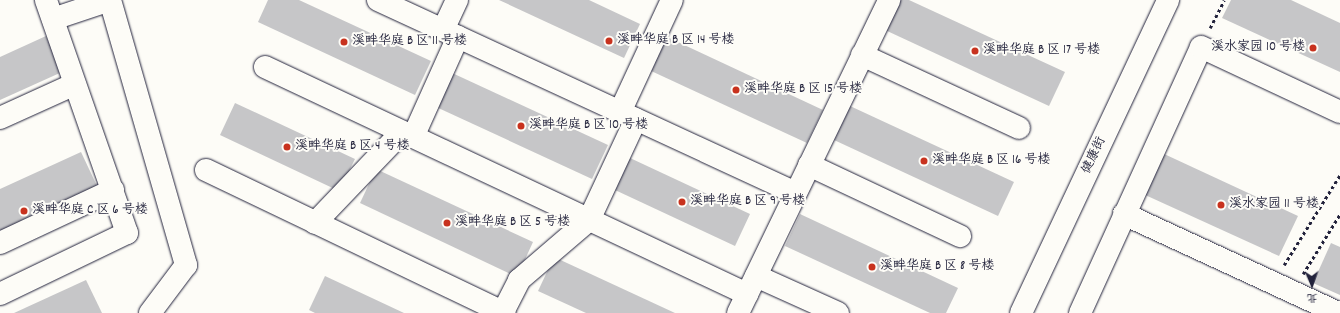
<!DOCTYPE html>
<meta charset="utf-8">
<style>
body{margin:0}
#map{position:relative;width:1340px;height:313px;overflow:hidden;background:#fdfcf7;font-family:Dekko,"LXGW WenKai TC",sans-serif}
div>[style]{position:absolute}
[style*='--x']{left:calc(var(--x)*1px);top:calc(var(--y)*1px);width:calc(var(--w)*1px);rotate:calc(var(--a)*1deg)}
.building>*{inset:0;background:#c6c6c8}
.path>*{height:2.5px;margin-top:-1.25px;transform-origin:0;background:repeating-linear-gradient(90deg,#22223b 0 3px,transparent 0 6px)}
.roads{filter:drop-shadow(0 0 1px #22223b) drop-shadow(0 0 1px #22223b)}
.minor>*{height:22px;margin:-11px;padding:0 11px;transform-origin:11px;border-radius:11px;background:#fdfcf7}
.dots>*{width:11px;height:11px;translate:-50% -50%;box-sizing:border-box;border:2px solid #fdfcf7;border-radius:50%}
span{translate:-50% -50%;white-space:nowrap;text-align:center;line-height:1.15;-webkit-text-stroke:4px #fdfcf7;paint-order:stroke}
.poi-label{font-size:13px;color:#22223b}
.left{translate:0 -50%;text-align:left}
.right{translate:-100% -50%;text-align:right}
.street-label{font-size:13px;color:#22223b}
.north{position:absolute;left:1292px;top:265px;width:40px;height:40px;-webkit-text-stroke:3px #fdfcf7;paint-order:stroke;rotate:178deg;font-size:11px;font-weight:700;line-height:16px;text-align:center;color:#22223b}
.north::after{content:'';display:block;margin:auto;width:14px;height:18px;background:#22223b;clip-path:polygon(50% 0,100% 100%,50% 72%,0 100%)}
</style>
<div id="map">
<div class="building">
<i style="clip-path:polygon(268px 0,299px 0,431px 61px,415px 95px,258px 22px)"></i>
<i style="clip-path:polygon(499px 0,589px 0,640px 24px,624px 58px)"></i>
<i style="clip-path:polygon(899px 0,909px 0,1065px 72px,1049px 106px,885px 30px)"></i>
<i style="clip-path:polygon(1231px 0,1291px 0,1340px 23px,1340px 72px,1222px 18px)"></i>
<i style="clip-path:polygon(46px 36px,62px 72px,0 100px,0 57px)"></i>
<i style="clip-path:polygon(665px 36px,823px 110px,807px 143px,649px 70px)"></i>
<i style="clip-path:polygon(450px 72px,608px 145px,592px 179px,434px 106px)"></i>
<i style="clip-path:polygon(235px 103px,355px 159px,339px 191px,220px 135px)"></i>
<i style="clip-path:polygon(850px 106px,1014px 182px,998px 216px,834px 140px)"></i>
<i style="clip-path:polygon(81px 152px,98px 188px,0 233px,0 189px)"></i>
<i style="clip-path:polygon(1162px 153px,1298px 216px,1279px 256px,1143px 194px)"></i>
<i style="clip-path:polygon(630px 158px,750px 214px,735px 246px,615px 190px)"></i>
<i style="clip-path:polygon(376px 169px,533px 242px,517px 277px,360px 203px)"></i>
<i style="clip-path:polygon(800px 214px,958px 288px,946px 313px,930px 313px,785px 246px)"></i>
<i style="clip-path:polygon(1331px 243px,1340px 247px,1340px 295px,1313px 283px)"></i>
<i style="clip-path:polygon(554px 257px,675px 313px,586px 313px,538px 291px)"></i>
<i style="clip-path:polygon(325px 276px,404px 313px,315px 313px,309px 310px)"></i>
<i style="clip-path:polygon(86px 280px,102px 313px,14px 313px)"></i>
</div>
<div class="path">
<i style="--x:1210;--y:28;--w:31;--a:-63"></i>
<i style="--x:1284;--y:265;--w:106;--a:-58.1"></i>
<i style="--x:1303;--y:274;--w:70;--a:-58.3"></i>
</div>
<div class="roads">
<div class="minor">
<i style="--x:110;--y:0;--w:276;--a:74"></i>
<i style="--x:186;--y:265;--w:60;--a:126.9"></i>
<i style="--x:378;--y:0;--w:460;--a:24.8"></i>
<i style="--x:53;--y:19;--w:60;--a:-18.4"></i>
<i style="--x:443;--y:30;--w:33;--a:-65"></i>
<i style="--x:862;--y:55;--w:173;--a:24.9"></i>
<i style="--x:265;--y:67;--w:533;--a:25.22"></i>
<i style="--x:620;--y:112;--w:123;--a:-65.1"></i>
<i style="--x:0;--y:118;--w:82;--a:-24.4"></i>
<i style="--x:413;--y:137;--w:110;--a:-65.8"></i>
<i style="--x:809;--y:165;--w:167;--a:25.2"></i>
<i style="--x:206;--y:170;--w:331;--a:25.6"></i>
<i style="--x:1124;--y:214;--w:236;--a:24.8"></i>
<i style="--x:315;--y:223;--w:126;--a:-46.3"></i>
<i style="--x:0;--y:243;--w:125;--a:-25.1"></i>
<i style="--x:756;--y:276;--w:90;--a:24.3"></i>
<i style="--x:0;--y:294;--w:141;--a:-25.7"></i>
<i style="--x:127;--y:233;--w:247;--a:-109.2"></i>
<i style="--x:503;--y:312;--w:36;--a:-63"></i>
<i style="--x:519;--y:280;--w:92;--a:-40.6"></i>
<i style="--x:589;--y:220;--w:111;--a:-65"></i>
<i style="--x:738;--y:313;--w:348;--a:-64.2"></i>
<i style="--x:1021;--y:313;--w:346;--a:-64.8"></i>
<i style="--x:1080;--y:313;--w:292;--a:-65.5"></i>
<i style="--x:1201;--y:47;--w:153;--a:25.1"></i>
</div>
</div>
<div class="dots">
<i style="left:609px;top:41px;background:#c8321e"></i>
<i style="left:344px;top:42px;background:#c8321e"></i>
<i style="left:1313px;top:48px;background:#c8321e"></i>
<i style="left:975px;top:51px;background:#c8321e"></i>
<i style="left:736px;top:90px;background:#c8321e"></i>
<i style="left:521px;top:126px;background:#c8321e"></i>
<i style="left:287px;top:147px;background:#c8321e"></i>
<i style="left:924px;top:161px;background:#c8321e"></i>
<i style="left:682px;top:202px;background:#c8321e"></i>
<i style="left:1221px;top:205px;background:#c8321e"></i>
<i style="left:24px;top:211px;background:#c8321e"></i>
<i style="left:447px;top:223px;background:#c8321e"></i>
<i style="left:872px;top:267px;background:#c8321e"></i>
</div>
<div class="poi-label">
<span class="left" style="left:617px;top:41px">溪畔华庭 B 区 14 号楼</span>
<span class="left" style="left:352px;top:42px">溪畔华庭 B 区 11 号楼</span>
<span class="right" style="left:1305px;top:48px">溪水家园 10 号楼</span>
<span class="left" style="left:983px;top:51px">溪畔华庭 B 区 17 号楼</span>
<span class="left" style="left:744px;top:90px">溪畔华庭 B 区 15 号楼</span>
<span class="left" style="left:529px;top:126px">溪畔华庭 B 区 10 号楼</span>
<span class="left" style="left:295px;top:147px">溪畔华庭 B 区 4 号楼</span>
<span class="left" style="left:932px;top:161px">溪畔华庭 B 区 16 号楼</span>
<span class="left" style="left:690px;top:202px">溪畔华庭 B 区 9 号楼</span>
<span class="left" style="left:1229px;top:205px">溪水家园 11 号楼</span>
<span class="left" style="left:32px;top:211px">溪畔华庭 C 区 6 号楼</span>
<span class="left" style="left:455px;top:223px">溪畔华庭 B 区 5 号楼</span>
<span class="left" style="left:880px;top:267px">溪畔华庭 B 区 8 号楼</span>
</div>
<div class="street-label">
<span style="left:1095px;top:156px;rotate:-65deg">健康街</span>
</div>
<div class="north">北</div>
</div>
